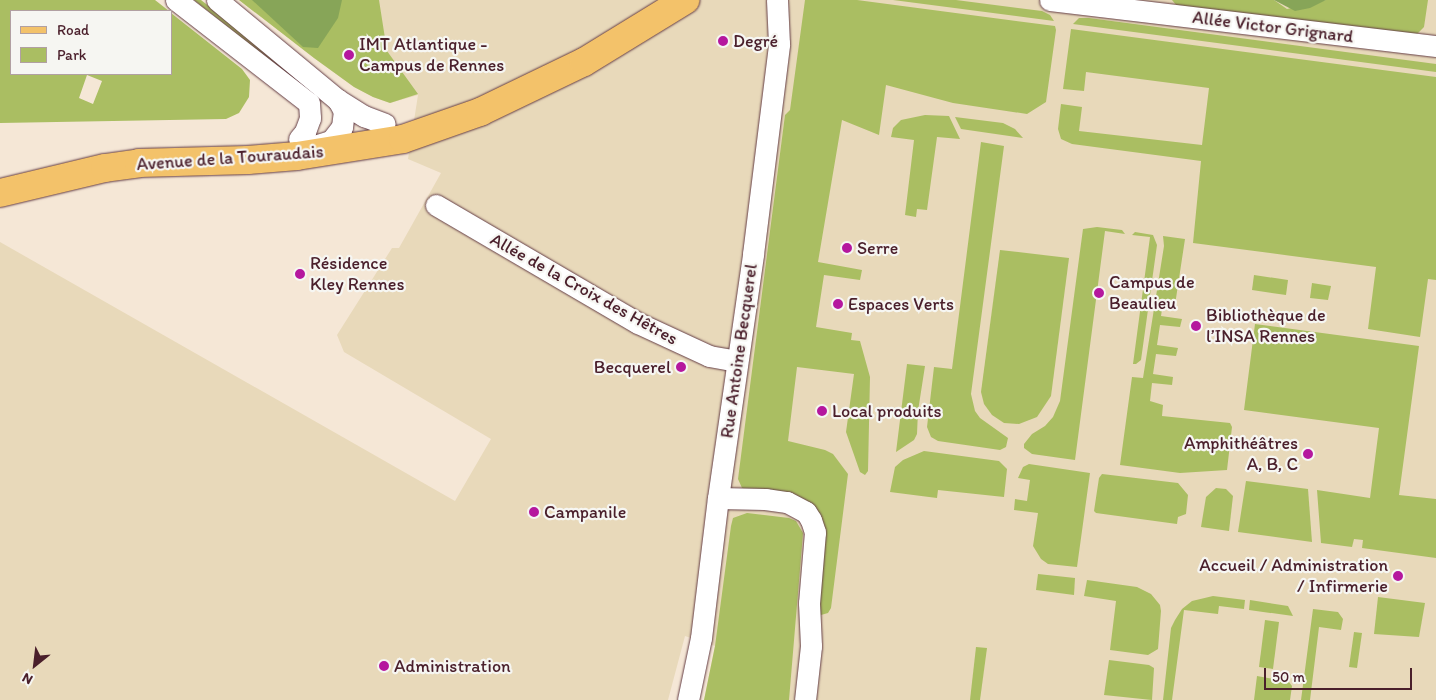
<!DOCTYPE html>
<meta charset="utf-8">
<style>
body{margin:0}
#map{position:relative;width:1436px;height:700px;overflow:hidden;background:#f5e7d6;font-family:Itim,sans-serif}
div>[style]{position:absolute}
[style*='--x']{left:calc(var(--x)*1px);top:calc(var(--y)*1px);width:calc(var(--w)*1px);rotate:calc(var(--a)*1deg)}
.built>*{inset:0;background:#e8d9ba}
.green>*{inset:0;background:#aabe62}
.forest>*{inset:0;background:#87a558}
.roads{filter:drop-shadow(0 0 1px #643d45) drop-shadow(0 0 1px #643d45)}
.minor>*{height:21px;margin:-10.5px;padding:0 10.5px;transform-origin:10.5px;border-radius:10.5px;background:#fff}
.major>*{height:28px;margin:-14px;padding:0 14px;transform-origin:14px;border-radius:14px;background:#f3c26a}
.dots>*{width:14px;height:14px;translate:-50% -50%;box-sizing:border-box;border:2px solid #f6f6f2;border-radius:50%}
span{translate:-50% -50%;white-space:nowrap;text-align:center;line-height:1.15;-webkit-text-stroke:4.5px #f6f6f2;paint-order:stroke}
.street-label{font-size:18px;color:#4a1f2b}
.poi-label{font-size:18px;color:#4a1f2b}
.left{translate:0 -50%;text-align:left}
.right{translate:-100% -50%;text-align:right}
.legend{position:absolute;left:10px;top:10px;width:162px;height:65px;box-sizing:border-box;background:#f6f6f2;border:1px solid #b1a0a2;margin:0;padding:6px 9px;list-style:none;font-size:15px;color:#4a1f2b}
.legend li{display:flex;align-items:center;gap:10px;height:25px}
.legend b{width:25px;border:1px solid #b1a0a2}
.north{position:absolute;left:10px;top:640px;width:50px;height:50px;-webkit-text-stroke:4px #f6f6f2;paint-order:stroke;rotate:209deg;font-size:14px;font-weight:700;line-height:20px;text-align:center;color:#4a1f2b}
.north::after{content:'';display:block;margin:auto;width:18px;height:22px;background:#4a1f2b;clip-path:polygon(50% 0,100% 100%,50% 72%,0 100%)}
.scale{position:absolute;left:1264px;top:668px;width:148px;height:22px;box-sizing:border-box;border:2px solid #4a1f2b;border-top:0;padding-left:6px;font-size:15px;line-height:18px;white-space:nowrap;color:#4a1f2b;-webkit-text-stroke:4px #f6f6f2;paint-order:stroke}
</style>
<div id="map">
<div class="built">
<i style="clip-path:polygon(239px 0,1436px 0,1436px 700px,704px 700px,715px 646px,685px 636px,668px 700px,0 700px,0 242px,455px 501px,491px 439px,344px 352px,337px 335px,392px 248px,399px 248px,441px 173px,408px 159px,418px 95px,390px 103px,373px 97px,354px 87px,314px 58px)"></i>
</div>
<div class="green">
<i style="clip-path:polygon(evenodd,0 0,155px 0,169px 11px,11px 11px,11px 74px,171px 74px,171px 13px,242px 69px,250px 80px,249px 97px,239px 113px,226px 119px,0 123px,0 0,87px 75px,102px 81px,93px 104px,79px 98px,87px 75px)"></i>
<i style="clip-path:polygon(194px 0,201px 0,307px 83px,304px 87px)"></i>
<i style="clip-path:polygon(239px 0,379px 0,387px 51px,418px 94px,390px 103px,373px 97px,354px 87px,314px 58px)"></i>
<i style="clip-path:polygon(805px 0,857px 0,1055px 26px,1056px 30px,1046px 102px,1027px 114px,953px 103px,886px 85px,879px 135px,842px 120px,818px 262px,862px 270px,860px 280px,824px 275px,816px 327px,852px 333px,851px 340px,860px 341px,870px 377px,868px 471px,865px 475px,860px 472px,846px 432px,854px 374px,797px 367px,788px 441px,825px 450px,833px 454px,848px 474px,831px 608px,828px 613px,821px 615px,818px 613px,822px 532px,742px 488px,738px 479px,785px 115px,790px 110px)"></i>
<i style="clip-path:polygon(893px 0,956px 0,1042px 11px,1050px 15px,1054px 21px)"></i>
<i style="clip-path:polygon(1172px 0,1274px 0,1287px 9px,1326px 0,1428px 0,1424px 27px,1415px 36px,1177px 6px)"></i>
<i style="clip-path:polygon(1079px 18px,1089px 18px,1436px 64px,1436px 72px,1073px 24px)"></i>
<i style="clip-path:polygon(1071px 29px,1436px 77px,1436px 280px,1428px 279px,1420px 337px,1368px 329px,1376px 267px,1193px 243px,1201px 161px,1072px 144px,1061px 139px,1058px 129px,1061px 104px,1082px 107px,1079px 131px,1202px 145px,1209px 88px,1086px 72px,1084px 91px,1063px 89px)"></i>
<i style="clip-path:polygon(925px 115px,949px 116px,960px 139px,937px 137px,927px 210px,917px 209px,916px 217px,905px 215px,914px 140px,891px 137px,893px 128px,901px 120px)"></i>
<i style="clip-path:polygon(955px 117px,1003px 123px,1015px 129px,1023px 138px,961px 129px)"></i>
<i style="clip-path:polygon(981px 142px,1004px 146px,971px 394px,975px 411px,980px 418px,1008px 438px,1006px 447px,1000px 450px,938px 441px,931px 437px,927px 427px,934px 367px,952px 369px)"></i>
<i style="clip-path:polygon(1097px 227px,1122px 230px,1125px 234px,1105px 231px,1075px 460px,1032px 454px,1024px 448px,1024px 444px,1032px 434px,1045px 426px,1053px 417px,1060px 401px,1083px 229px)"></i>
<i style="clip-path:polygon(1135px 232px,1153px 235px,1157px 245px,1141px 360px,1136px 364px,1133px 364px,1150px 237px,1132px 235px)"></i>
<i style="clip-path:polygon(1163px 236px,1185px 239px,1175px 305px,1163px 303px,1161px 316px,1182px 319px,1180px 327px,1160px 325px,1157px 345px,1178px 348px,1176px 356px,1156px 354px,1153px 374px,1173px 377px,1172px 385px,1152px 383px,1150px 401px,1163px 405px,1162px 416px,1230px 423px,1232px 427px,1227px 470px,1180px 473px,1120px 465px,1132px 377px,1143px 378px,1164px 246px)"></i>
<i style="clip-path:polygon(1000px 250px,1069px 258px,1051px 396px,1037px 417px,1019px 424px,1004px 423px,992px 415px,984px 404px,981px 392px)"></i>
<i style="clip-path:polygon(1254px 275px,1288px 280px,1286px 295px,1252px 290px)"></i>
<i style="clip-path:polygon(1312px 283px,1331px 286px,1328px 300px,1310px 298px)"></i>
<i style="clip-path:polygon(1255px 324px,1419px 346px,1399px 495px,1436px 499px,1436px 558px,1362px 548px,1363px 540px,1354px 539px,1352px 547px,1321px 543px,1317px 490px,1370px 498px,1379px 428px,1244px 410px)"></i>
<i style="clip-path:polygon(907px 364px,925px 366px,918px 411px,917px 434px,914px 440px,896px 452px)"></i>
<i style="clip-path:polygon(924px 451px,999px 461px,1007px 469px,1004px 497px,938px 490px,937px 498px,890px 492px,895px 467px,903px 460px)"></i>
<i style="clip-path:polygon(1029px 464px,1090px 473px,1077px 567px,1048px 564px,1041px 559px,1033px 546px,1038px 513px,1014px 510px,1015px 499px,1027px 501px,1030px 480px,1018px 478px,1023px 467px)"></i>
<i style="clip-path:polygon(1102px 474px,1178px 483px,1188px 495px,1186px 514px,1178px 517px,1177px 524px,1096px 513px,1094px 511px,1099px 478px)"></i>
<i style="clip-path:polygon(1246px 481px,1308px 489px,1312px 542px,1238px 532px)"></i>
<i style="clip-path:polygon(1216px 488px,1226px 489px,1233px 496px,1229px 531px,1201px 527px,1206px 497px)"></i>
<i style="clip-path:polygon(747px 513px,789px 518px,796px 521px,803px 533px,789px 700px,704px 700px,715px 646px,731px 526px,733px 518px)"></i>
<i style="clip-path:polygon(1038px 574px,1075px 578px,1074px 595px,1036px 590px)"></i>
<i style="clip-path:polygon(1087px 580px,1137px 587px,1151px 594px,1160px 605px,1161px 611px,1158px 649px,1148px 655px,1110px 650px,1116px 601px,1084px 596px)"></i>
<i style="clip-path:polygon(1213px 596px,1245px 600px,1244px 609px,1219px 606px,1218px 614px,1184px 610px,1172px 700px,1163px 700px,1171px 628px,1175px 620px,1182px 609px,1192px 601px)"></i>
<i style="clip-path:polygon(1378px 597px,1425px 603px,1419px 637px,1374px 634px)"></i>
<i style="clip-path:polygon(1250px 600px,1288px 606px,1293px 616px,1249px 610px)"></i>
<i style="clip-path:polygon(1313px 609px,1338px 612px,1343px 619px,1341px 630px,1319px 627px,1310px 700px,1301px 700px)"></i>
<i style="clip-path:polygon(1265px 620px,1279px 622px,1273px 669px,1259px 667px)"></i>
<i style="clip-path:polygon(1354px 632px,1362px 633px,1357px 668px,1349px 667px)"></i>
<i style="clip-path:polygon(976px 647px,987px 648px,980px 700px,970px 700px)"></i>
<i style="clip-path:polygon(1109px 660px,1149px 665px,1154px 668px,1152px 700px,1104px 695px)"></i>
<i style="clip-path:polygon(1257px 676px,1289px 682px,1292px 686px,1290px 700px,1254px 700px)"></i>
</div>
<div class="forest">
<i style="clip-path:polygon(252px 0,342px 0,338px 18px,318px 48px,303px 47px)"></i>
<i style="clip-path:polygon(1274px 0,1326px 0,1310px 8px,1295px 11px)"></i>
</div>
<div class="roads">
<div class="minor">
<i style="--x:176;--y:0;--w:168;--a:37.8"></i>
<i style="--x:309;--y:103;--w:15;--a:86"></i>
<i style="--x:310;--y:118;--w:15;--a:110"></i>
<i style="--x:305;--y:132;--w:9;--a:131"></i>
<i style="--x:217;--y:0;--w:157;--a:39.6"></i>
<i style="--x:338;--y:100;--w:31;--a:32"></i>
<i style="--x:364;--y:116;--w:22;--a:21"></i>
<i style="--x:1050;--y:0;--w:389;--a:6.8"></i>
<i style="--x:311;--y:147;--w:21;--a:-17"></i>
<i style="--x:331;--y:141;--w:18;--a:-52"></i>
<i style="--x:342;--y:127;--w:16;--a:-83"></i>
<i style="--x:344;--y:111;--w:13;--a:-119"></i>
<i style="--x:436;--y:205;--w:234;--a:30.3"></i>
<i style="--x:638;--y:323;--w:78;--a:24.9"></i>
<i style="--x:709;--y:356;--w:28;--a:10"></i>
<i style="--x:718;--y:498;--w:47;--a:1.2"></i>
<i style="--x:765;--y:499;--w:22;--a:8"></i>
<i style="--x:787;--y:502;--w:21;--a:28"></i>
<i style="--x:806;--y:512;--w:9;--a:58"></i>
<i style="--x:811;--y:520;--w:13;--a:72"></i>
<i style="--x:815;--y:532;--w:71;--a:94.8"></i>
<i style="--x:809;--y:603;--w:43;--a:87.3"></i>
<i style="--x:811;--y:646;--w:54;--a:96.3"></i>
<i style="--x:688;--y:700;--w:63;--a:-78.2"></i>
<i style="--x:701;--y:638;--w:141;--a:-83.1"></i>
<i style="--x:718;--y:498;--w:246;--a:-81.8"></i>
<i style="--x:753;--y:254;--w:212;--a:-82.9"></i>
<i style="--x:779;--y:44;--w:44;--a:-92.6"></i>
</div>
<div class="major">
<i style="--x:0;--y:193;--w:108;--a:-13.4"></i>
<i style="--x:105;--y:168;--w:34;--a:-8"></i>
<i style="--x:139;--y:163;--w:109;--a:-1.6"></i>
<i style="--x:248;--y:160;--w:49;--a:-4.7"></i>
<i style="--x:297;--y:156;--w:107;--a:-9.1"></i>
<i style="--x:403;--y:139;--w:82;--a:-19.3"></i>
<i style="--x:480;--y:112;--w:115;--a:-25.7"></i>
<i style="--x:584;--y:62;--w:119;--a:-31.5"></i>
</div>
</div>
<div class="dots">
<i style="left:723px;top:41px;background:#b5179e"></i>
<i style="left:349px;top:55px;background:#b5179e"></i>
<i style="left:847px;top:248px;background:#b5179e"></i>
<i style="left:300px;top:274px;background:#b5179e"></i>
<i style="left:1099px;top:293px;background:#b5179e"></i>
<i style="left:838px;top:304px;background:#b5179e"></i>
<i style="left:1196px;top:326px;background:#b5179e"></i>
<i style="left:681px;top:367px;background:#b5179e"></i>
<i style="left:822px;top:411px;background:#b5179e"></i>
<i style="left:1308px;top:454px;background:#b5179e"></i>
<i style="left:534px;top:512px;background:#b5179e"></i>
<i style="left:1398px;top:576px;background:#b5179e"></i>
<i style="left:384px;top:666px;background:#b5179e"></i>
</div>
<div class="street-label">
<span style="left:1273px;top:27px;rotate:7deg">Allée Victor Grignard</span>
<span style="left:230px;top:158px;rotate:-4deg">Avenue de la Touraudais</span>
<span style="left:584px;top:289px;rotate:29deg">Allée de la Croix des Hêtres</span>
<span style="left:739px;top:351px;rotate:-82deg">Rue Antoine Becquerel</span>
</div>
<div class="poi-label">
<span class="left" style="left:733px;top:41px">Degré</span>
<span class="left" style="left:359px;top:55px">IMT Atlantique -<br>Campus de Rennes</span>
<span class="left" style="left:857px;top:248px">Serre</span>
<span class="left" style="left:310px;top:274px">Résidence<br>Kley Rennes</span>
<span class="left" style="left:1109px;top:293px">Campus de<br>Beaulieu</span>
<span class="left" style="left:848px;top:304px">Espaces Verts</span>
<span class="left" style="left:1206px;top:326px">Bibliothèque de<br>l’INSA Rennes</span>
<span class="right" style="left:671px;top:367px">Becquerel</span>
<span class="left" style="left:832px;top:411px">Local produits</span>
<span class="right" style="left:1298px;top:454px">Amphithéâtres<br>A, B, C</span>
<span class="left" style="left:544px;top:512px">Campanile</span>
<span class="right" style="left:1388px;top:576px">Accueil / Administration<br>/ Infirmerie</span>
<span class="left" style="left:394px;top:666px">Administration</span>
</div>
<ul class="legend">
<li><b style="height:6px;background:#f3c26a"></b>Road</li>
<li><b style="height:14px;background:#aabe62"></b>Park</li>
</ul>
<div class="north">N</div>
<div class="scale">50 m</div>
</div>
